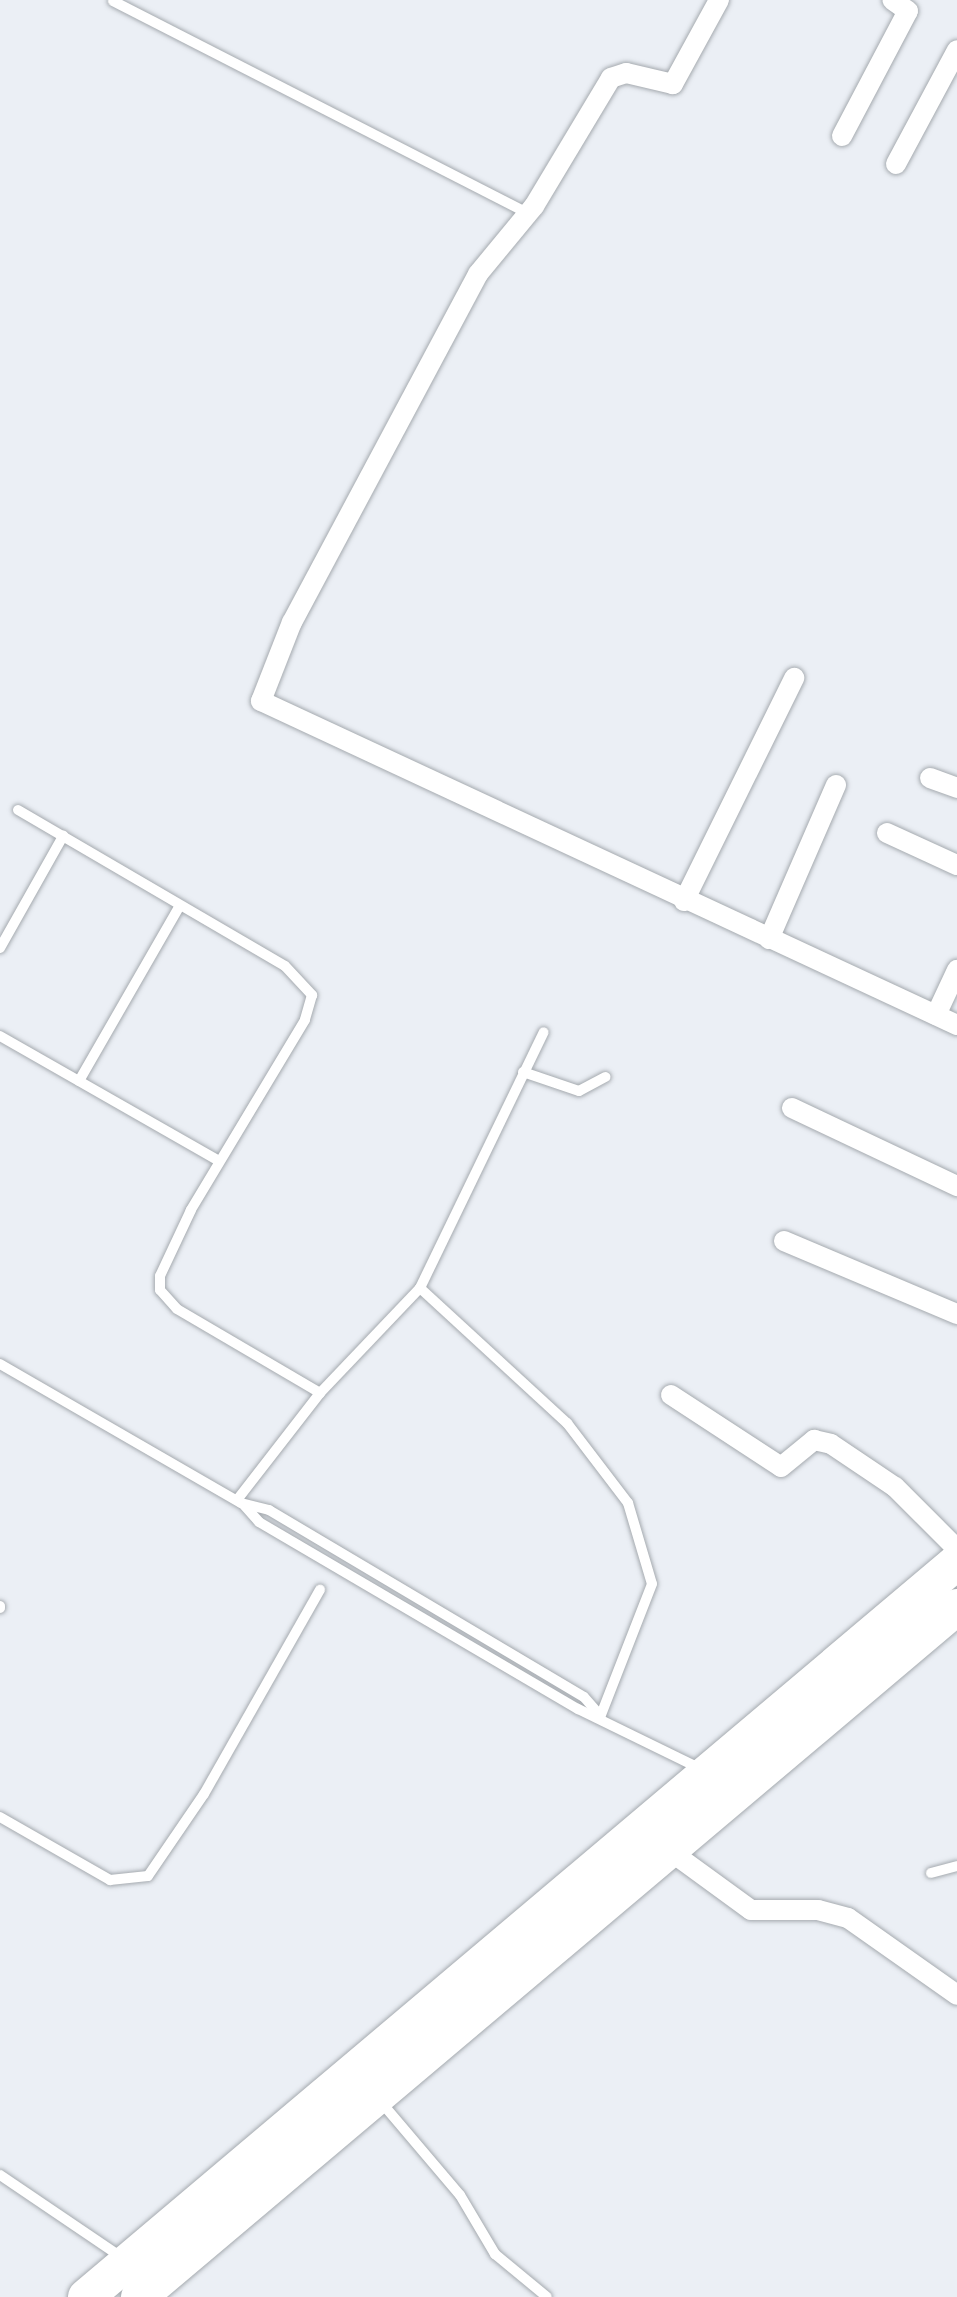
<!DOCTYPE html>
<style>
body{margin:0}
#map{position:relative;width:957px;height:2297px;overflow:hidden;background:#ebeff5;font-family:"Asap Condensed",sans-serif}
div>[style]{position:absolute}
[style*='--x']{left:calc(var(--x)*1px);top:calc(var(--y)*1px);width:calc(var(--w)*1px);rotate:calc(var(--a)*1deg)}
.roads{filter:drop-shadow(0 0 2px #a5aaaf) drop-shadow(0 0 2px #a5aaaf)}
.lane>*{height:10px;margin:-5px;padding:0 5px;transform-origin:5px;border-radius:5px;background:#fff}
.street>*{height:20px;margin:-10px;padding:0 10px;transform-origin:10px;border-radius:10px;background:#fff}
.highway>*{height:36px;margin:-18px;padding:0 18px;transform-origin:18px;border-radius:18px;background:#fff}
span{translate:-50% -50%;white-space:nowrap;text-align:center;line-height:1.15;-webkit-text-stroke:6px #ebeff5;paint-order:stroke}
</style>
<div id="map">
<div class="roads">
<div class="lane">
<i style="--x:113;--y:1;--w:466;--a:27.1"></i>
<i style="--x:18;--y:810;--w:309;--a:30.3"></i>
<i style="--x:285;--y:966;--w:40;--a:47"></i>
<i style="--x:312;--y:995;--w:26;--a:106"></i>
<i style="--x:305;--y:1020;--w:222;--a:121"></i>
<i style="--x:191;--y:1210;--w:73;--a:115.2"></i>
<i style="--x:160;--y:1276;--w:14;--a:90"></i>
<i style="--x:160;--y:1290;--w:25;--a:48"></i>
<i style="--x:177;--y:1309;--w:166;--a:30.4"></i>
<i style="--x:0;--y:948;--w:129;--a:-60.6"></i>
<i style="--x:0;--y:1036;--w:252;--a:29.7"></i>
<i style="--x:523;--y:1072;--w:59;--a:18.7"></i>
<i style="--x:579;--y:1091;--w:30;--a:-28"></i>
<i style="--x:79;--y:1081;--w:201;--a:-60.1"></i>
<i style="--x:420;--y:1288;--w:200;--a:42.6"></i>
<i style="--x:567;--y:1423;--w:101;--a:52.7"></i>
<i style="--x:628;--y:1503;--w:84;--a:73.5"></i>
<i style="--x:652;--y:1584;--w:141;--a:111.3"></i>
<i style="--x:0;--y:1364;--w:278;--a:30"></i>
<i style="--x:241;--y:1503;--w:29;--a:14"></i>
<i style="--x:269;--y:1510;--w:366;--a:30.7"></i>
<i style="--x:584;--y:1697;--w:21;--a:49"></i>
<i style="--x:237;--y:1500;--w:135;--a:-52.2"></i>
<i style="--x:320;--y:1393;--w:145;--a:-46.4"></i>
<i style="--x:420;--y:1288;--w:284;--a:-64.2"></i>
<i style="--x:243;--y:1504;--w:24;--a:48"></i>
<i style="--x:259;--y:1522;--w:370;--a:30.4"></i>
<i style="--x:578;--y:1709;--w:137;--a:26"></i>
<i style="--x:0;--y:1606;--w:2;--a:90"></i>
<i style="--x:0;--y:1817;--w:127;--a:29.8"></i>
<i style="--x:110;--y:1880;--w:38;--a:-6"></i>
<i style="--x:148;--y:1876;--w:99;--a:-55.7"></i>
<i style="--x:204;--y:1794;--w:235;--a:-60.4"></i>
<i style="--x:931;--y:1873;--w:27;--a:-15"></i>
<i style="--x:381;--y:2102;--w:122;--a:49.7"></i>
<i style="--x:460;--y:2195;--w:69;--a:59.3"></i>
<i style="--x:495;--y:2254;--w:67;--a:39.6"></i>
<i style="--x:0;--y:2175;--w:150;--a:34.1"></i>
</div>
<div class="street">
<i style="--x:719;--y:0;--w:96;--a:118.7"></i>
<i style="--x:673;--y:84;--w:48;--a:-166.8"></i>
<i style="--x:626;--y:73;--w:16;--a:162"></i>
<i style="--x:611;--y:78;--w:149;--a:121"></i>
<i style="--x:534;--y:206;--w:88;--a:129.5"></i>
<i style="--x:478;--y:274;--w:395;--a:118.1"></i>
<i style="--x:292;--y:622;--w:85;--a:111.4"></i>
<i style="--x:261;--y:701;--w:768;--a:24.96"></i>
<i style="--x:842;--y:136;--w:141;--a:-62.2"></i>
<i style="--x:908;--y:11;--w:19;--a:-145"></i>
<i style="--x:896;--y:164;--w:129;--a:-61.8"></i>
<i style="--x:930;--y:778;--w:29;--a:20"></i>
<i style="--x:887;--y:833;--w:77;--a:24.6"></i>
<i style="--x:684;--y:901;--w:249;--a:-63.7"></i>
<i style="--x:769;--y:939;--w:168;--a:-66.5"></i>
<i style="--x:936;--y:1015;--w:50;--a:-65"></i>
<i style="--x:792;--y:1108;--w:183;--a:25.3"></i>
<i style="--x:784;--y:1241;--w:188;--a:22.9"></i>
<i style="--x:671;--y:1395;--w:131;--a:33.2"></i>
<i style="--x:781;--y:1467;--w:43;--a:-39.3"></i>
<i style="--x:814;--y:1440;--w:17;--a:13"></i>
<i style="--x:831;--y:1444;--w:77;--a:33.9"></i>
<i style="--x:895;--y:1487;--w:88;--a:45"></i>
<i style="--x:670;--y:1851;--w:100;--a:36.1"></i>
<i style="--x:751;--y:1910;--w:67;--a:0"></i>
<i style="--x:818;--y:1910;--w:31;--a:15"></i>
<i style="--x:848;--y:1918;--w:133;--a:35.2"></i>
</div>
<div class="highway">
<i style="--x:86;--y:2297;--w:1140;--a:-40.16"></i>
<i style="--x:139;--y:2297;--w:1070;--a:-40.15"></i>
</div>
</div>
</div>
